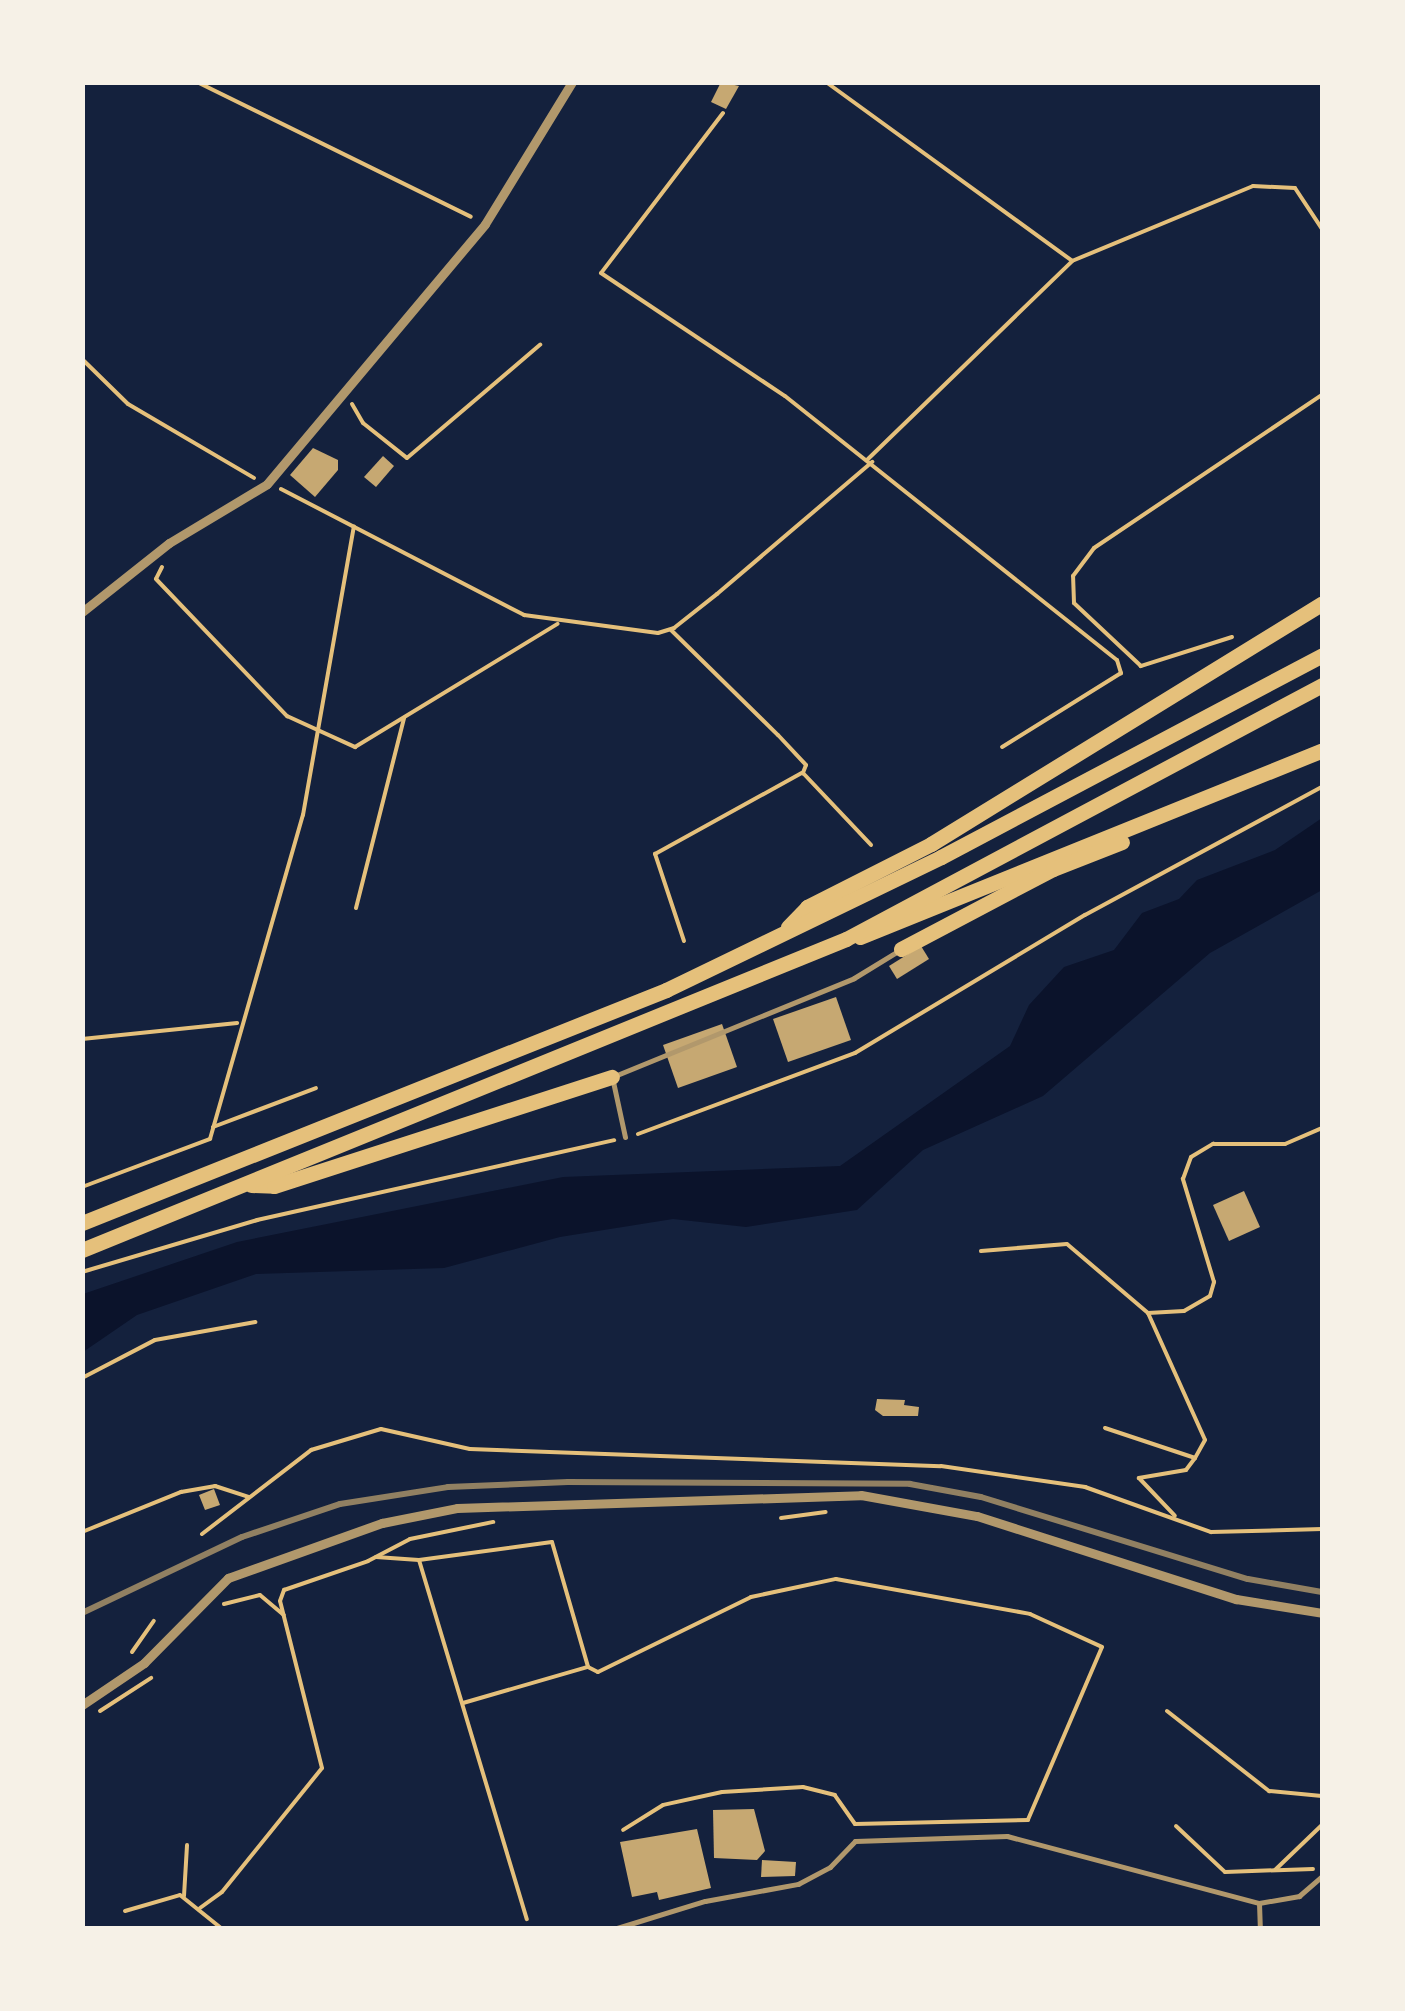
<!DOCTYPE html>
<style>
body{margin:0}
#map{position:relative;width:1405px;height:2011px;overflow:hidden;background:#14213d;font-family:Rubik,sans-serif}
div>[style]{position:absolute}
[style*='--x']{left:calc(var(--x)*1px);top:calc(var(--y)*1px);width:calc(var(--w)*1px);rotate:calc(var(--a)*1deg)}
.water>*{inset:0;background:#0b132b}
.building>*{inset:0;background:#c6a872}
.path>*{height:4px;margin:-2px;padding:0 2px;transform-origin:2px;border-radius:2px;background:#e5c07b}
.service>*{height:5px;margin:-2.5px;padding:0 2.5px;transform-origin:2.5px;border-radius:2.5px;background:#b1986c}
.minor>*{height:9px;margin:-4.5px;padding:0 4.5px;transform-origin:4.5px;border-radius:4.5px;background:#b1986c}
.trunk>*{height:15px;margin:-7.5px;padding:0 7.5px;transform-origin:7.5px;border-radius:7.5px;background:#e5c07b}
.rail>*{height:6px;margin:-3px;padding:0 3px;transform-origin:3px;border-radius:3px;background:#918062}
span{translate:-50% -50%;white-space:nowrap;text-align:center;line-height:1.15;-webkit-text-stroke:10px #f6f1e7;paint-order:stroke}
.frame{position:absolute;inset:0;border:85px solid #f6f1e7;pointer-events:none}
</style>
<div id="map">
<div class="water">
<i style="clip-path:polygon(1322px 818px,1322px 890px,1210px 953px,1043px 1096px,923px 1150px,857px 1210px,746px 1227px,673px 1219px,560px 1237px,444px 1268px,256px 1274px,137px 1315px,83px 1352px,83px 1294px,237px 1242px,563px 1177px,840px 1166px,1010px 1046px,1029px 1005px,1064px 967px,1114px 950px,1142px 913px,1179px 899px,1197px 880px,1275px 850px)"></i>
</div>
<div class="building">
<i style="clip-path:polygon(721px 82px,739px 86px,726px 109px,711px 102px)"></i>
<i style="clip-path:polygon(313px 448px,338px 460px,338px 470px,315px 497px,290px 475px)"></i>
<i style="clip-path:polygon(383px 456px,394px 466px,376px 487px,364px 477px)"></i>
<i style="clip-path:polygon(921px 946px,929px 959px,897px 979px,889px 966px)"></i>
<i style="clip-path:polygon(836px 997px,851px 1040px,788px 1062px,773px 1019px)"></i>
<i style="clip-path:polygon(722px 1024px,737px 1067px,678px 1088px,663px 1045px)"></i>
<i style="clip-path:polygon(1244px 1191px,1260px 1227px,1229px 1241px,1213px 1205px)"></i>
<i style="clip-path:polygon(877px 1399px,905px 1400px,904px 1405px,919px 1407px,918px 1416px,883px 1416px,875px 1410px)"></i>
<i style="clip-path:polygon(214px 1489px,220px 1505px,205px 1510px,199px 1495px)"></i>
<i style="clip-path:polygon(754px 1809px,765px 1851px,757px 1860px,714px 1858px,713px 1810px)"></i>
<i style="clip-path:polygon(697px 1829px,711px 1888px,659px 1900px,657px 1892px,632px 1897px,620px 1842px)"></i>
<i style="clip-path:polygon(762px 1860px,796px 1862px,795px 1876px,761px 1877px)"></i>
</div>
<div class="path">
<i style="--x:197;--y:82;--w:305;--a:26.2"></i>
<i style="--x:826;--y:82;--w:304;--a:36"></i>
<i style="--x:1072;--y:261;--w:196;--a:-22.5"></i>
<i style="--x:1253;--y:186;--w:42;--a:2.7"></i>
<i style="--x:1295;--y:188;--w:49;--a:56.6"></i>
<i style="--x:723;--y:113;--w:201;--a:127.3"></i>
<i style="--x:601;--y:273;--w:221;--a:33.8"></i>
<i style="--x:785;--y:396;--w:424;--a:38.5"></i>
<i style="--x:1117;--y:660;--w:14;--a:73"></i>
<i style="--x:1121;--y:673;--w:140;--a:148.1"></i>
<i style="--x:82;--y:359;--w:64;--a:44.4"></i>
<i style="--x:128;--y:404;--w:146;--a:30.4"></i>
<i style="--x:352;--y:404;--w:22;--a:60"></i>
<i style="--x:363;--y:423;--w:56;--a:38.5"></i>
<i style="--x:407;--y:458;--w:175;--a:-40.4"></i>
<i style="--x:868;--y:459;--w:284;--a:-44.1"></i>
<i style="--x:281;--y:489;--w:274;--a:27.4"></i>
<i style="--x:524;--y:615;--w:135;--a:7.7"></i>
<i style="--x:658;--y:633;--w:17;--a:-17"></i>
<i style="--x:674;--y:628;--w:55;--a:-38.3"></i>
<i style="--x:717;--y:594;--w:204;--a:-40.4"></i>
<i style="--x:162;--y:567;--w:13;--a:117"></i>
<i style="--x:156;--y:579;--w:190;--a:46.3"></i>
<i style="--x:287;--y:716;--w:75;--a:24.5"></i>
<i style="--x:355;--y:747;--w:237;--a:-31.3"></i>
<i style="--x:671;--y:630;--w:150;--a:44.5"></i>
<i style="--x:778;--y:735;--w:41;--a:47"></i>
<i style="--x:806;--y:765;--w:9;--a:111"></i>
<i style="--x:803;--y:773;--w:99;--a:46.6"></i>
<i style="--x:1232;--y:637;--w:96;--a:162.3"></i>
<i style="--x:1141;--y:666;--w:92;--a:-136.8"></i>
<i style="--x:1074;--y:603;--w:27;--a:-92"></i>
<i style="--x:1073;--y:576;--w:35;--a:-53"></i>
<i style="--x:1094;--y:548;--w:275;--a:-33.9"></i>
<i style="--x:356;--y:908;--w:196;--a:-75.8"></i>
<i style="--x:684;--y:941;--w:92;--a:-108.4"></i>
<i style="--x:655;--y:854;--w:168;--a:-28.9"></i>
<i style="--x:82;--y:1039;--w:156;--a:-5.9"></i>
<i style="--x:213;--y:1127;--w:110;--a:-20.7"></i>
<i style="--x:638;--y:1134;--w:232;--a:-20.5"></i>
<i style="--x:855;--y:1053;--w:268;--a:-31"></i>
<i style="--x:1085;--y:915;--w:269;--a:-28.4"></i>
<i style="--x:82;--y:1187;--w:137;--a:-20.6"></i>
<i style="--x:210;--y:1139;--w:337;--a:-74"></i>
<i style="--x:303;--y:815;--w:293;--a:-80"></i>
<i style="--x:981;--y:1251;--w:86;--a:-4.7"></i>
<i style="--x:1067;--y:1244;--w:106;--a:40.4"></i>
<i style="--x:1148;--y:1313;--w:139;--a:65.8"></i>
<i style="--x:1205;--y:1440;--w:21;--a:119"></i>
<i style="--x:82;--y:1272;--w:183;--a:-16.5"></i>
<i style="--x:257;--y:1220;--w:366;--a:-12.6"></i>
<i style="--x:1148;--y:1313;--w:36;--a:-3"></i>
<i style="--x:1184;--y:1311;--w:30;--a:-30"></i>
<i style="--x:1210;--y:1296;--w:15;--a:-74"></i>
<i style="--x:1214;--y:1282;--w:108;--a:-106.8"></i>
<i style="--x:1183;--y:1179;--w:23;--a:-70"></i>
<i style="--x:1191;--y:1157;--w:26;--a:-31"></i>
<i style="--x:1213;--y:1144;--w:72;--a:0"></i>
<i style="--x:1285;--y:1144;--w:40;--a:-23.4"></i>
<i style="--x:82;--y:1378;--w:82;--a:-27.5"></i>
<i style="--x:155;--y:1340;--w:102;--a:-10.2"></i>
<i style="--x:1105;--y:1428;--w:95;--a:18.4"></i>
<i style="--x:1195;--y:1458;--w:15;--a:127"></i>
<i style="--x:1186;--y:1470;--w:48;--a:170.3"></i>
<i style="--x:1139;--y:1478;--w:52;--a:46.5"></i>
<i style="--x:781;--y:1518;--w:45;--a:-7.6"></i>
<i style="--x:82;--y:1532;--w:107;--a:-22"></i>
<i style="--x:181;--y:1492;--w:35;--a:-10"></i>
<i style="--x:215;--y:1486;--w:36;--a:18"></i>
<i style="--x:202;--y:1534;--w:138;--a:-37.6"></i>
<i style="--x:311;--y:1450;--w:73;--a:-16.7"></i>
<i style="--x:381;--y:1429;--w:91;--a:12.7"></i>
<i style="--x:470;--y:1449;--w:471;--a:2.1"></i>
<i style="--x:941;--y:1466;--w:146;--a:8.3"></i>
<i style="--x:1085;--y:1487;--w:134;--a:19.7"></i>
<i style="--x:1211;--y:1532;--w:111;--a:-1.5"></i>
<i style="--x:376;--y:1557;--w:43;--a:4"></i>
<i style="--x:419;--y:1560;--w:134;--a:-7.7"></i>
<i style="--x:552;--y:1542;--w:130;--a:73.9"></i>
<i style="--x:588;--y:1667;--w:11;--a:27"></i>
<i style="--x:598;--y:1672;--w:170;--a:-26.1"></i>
<i style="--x:751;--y:1597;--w:87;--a:-12"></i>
<i style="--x:836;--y:1579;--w:197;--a:10.2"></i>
<i style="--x:1030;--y:1614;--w:79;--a:24.6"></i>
<i style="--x:1102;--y:1647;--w:188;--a:113.2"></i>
<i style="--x:1028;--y:1820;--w:173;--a:178.7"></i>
<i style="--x:855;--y:1824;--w:35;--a:-125"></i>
<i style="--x:835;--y:1795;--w:33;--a:-166"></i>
<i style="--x:803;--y:1787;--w:81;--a:176.5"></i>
<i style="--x:722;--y:1792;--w:60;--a:167.6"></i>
<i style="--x:663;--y:1805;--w:47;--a:148"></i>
<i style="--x:419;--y:1560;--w:375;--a:73.3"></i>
<i style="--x:224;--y:1604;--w:37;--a:-14"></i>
<i style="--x:260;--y:1595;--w:31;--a:40"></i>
<i style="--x:132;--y:1652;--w:38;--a:-55"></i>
<i style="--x:463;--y:1703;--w:130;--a:-16.1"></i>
<i style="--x:100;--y:1711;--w:61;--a:-32.9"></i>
<i style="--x:1167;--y:1711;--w:130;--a:38.1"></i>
<i style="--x:1269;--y:1791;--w:53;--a:5.4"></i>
<i style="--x:1176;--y:1826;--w:67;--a:43.2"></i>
<i style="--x:1225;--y:1872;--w:88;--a:-2"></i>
<i style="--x:1275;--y:1870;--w:65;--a:-43.8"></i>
<i style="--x:184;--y:1896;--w:51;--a:-86.6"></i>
<i style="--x:200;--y:1908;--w:27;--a:-36"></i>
<i style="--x:222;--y:1892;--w:159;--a:-51.1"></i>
<i style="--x:322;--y:1768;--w:172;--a:-104.1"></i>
<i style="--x:280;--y:1601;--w:12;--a:-70"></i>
<i style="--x:284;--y:1590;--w:89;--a:-19"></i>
<i style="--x:368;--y:1561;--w:47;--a:-27.6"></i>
<i style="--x:410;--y:1539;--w:85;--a:-11.6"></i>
<i style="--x:125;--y:1911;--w:57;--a:-16.2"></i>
<i style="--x:180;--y:1895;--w:53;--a:38.8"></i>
</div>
<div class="service">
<i style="--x:625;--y:1137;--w:61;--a:-102.2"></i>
<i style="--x:612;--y:1077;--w:261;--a:-22.2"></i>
<i style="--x:854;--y:978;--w:52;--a:-31.5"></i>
<i style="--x:1259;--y:1903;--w:25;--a:88"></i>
<i style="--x:529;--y:1928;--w:45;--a:0"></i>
<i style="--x:617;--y:1928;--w:92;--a:-17.1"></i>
<i style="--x:705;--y:1901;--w:95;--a:-10.4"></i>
<i style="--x:798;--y:1884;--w:36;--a:-28"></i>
<i style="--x:830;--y:1867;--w:36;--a:-46"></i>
<i style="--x:855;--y:1841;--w:152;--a:-1.9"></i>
<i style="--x:1007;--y:1836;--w:261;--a:14.9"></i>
<i style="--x:1259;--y:1903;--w:41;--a:-9.9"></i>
<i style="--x:1299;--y:1896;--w:30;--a:-41"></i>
</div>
<div class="minor">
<i style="--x:82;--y:612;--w:111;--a:-38.4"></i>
<i style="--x:169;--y:543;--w:114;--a:-31"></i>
<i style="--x:267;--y:484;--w:339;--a:-50"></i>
<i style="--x:485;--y:224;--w:167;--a:-58.5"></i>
<i style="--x:82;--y:1705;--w:75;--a:-34.1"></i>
<i style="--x:144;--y:1663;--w:120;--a:-45.3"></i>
<i style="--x:228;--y:1578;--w:164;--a:-19.7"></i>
<i style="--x:382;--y:1523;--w:76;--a:-11.3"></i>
<i style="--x:457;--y:1508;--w:404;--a:-1.8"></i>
<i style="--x:861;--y:1495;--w:118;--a:10.3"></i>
<i style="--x:977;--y:1516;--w:272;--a:17.8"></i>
<i style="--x:1236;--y:1599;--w:87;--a:9.2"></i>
</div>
<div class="trunk">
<i style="--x:788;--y:927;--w:28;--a:-46"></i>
<i style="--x:807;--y:907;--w:139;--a:-26.9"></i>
<i style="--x:931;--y:844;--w:459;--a:-31.6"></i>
<i style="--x:860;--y:937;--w:498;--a:-22"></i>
<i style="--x:901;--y:949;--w:172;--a:-27.8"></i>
<i style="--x:1053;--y:869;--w:74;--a:-21.4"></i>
<i style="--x:251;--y:1185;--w:23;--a:2"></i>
<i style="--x:274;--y:1186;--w:355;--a:-17.9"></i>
<i style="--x:82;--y:1223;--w:629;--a:-21.75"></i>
<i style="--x:666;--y:990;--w:305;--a:-25.8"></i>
<i style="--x:941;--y:857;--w:431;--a:-27.9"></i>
<i style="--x:82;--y:1250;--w:825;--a:-22.15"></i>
<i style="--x:846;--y:939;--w:540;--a:-28.08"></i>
</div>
<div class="rail">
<i style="--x:82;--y:1613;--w:177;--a:-25.4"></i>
<i style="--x:242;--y:1537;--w:103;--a:-18.6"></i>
<i style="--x:340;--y:1504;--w:109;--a:-8.9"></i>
<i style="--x:448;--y:1487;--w:120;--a:-2.4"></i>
<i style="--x:568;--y:1482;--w:342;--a:0.3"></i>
<i style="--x:910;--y:1484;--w:72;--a:10.4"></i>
<i style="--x:981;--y:1497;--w:279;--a:17.1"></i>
<i style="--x:1248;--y:1579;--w:75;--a:10"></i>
</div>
<div class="frame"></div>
</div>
